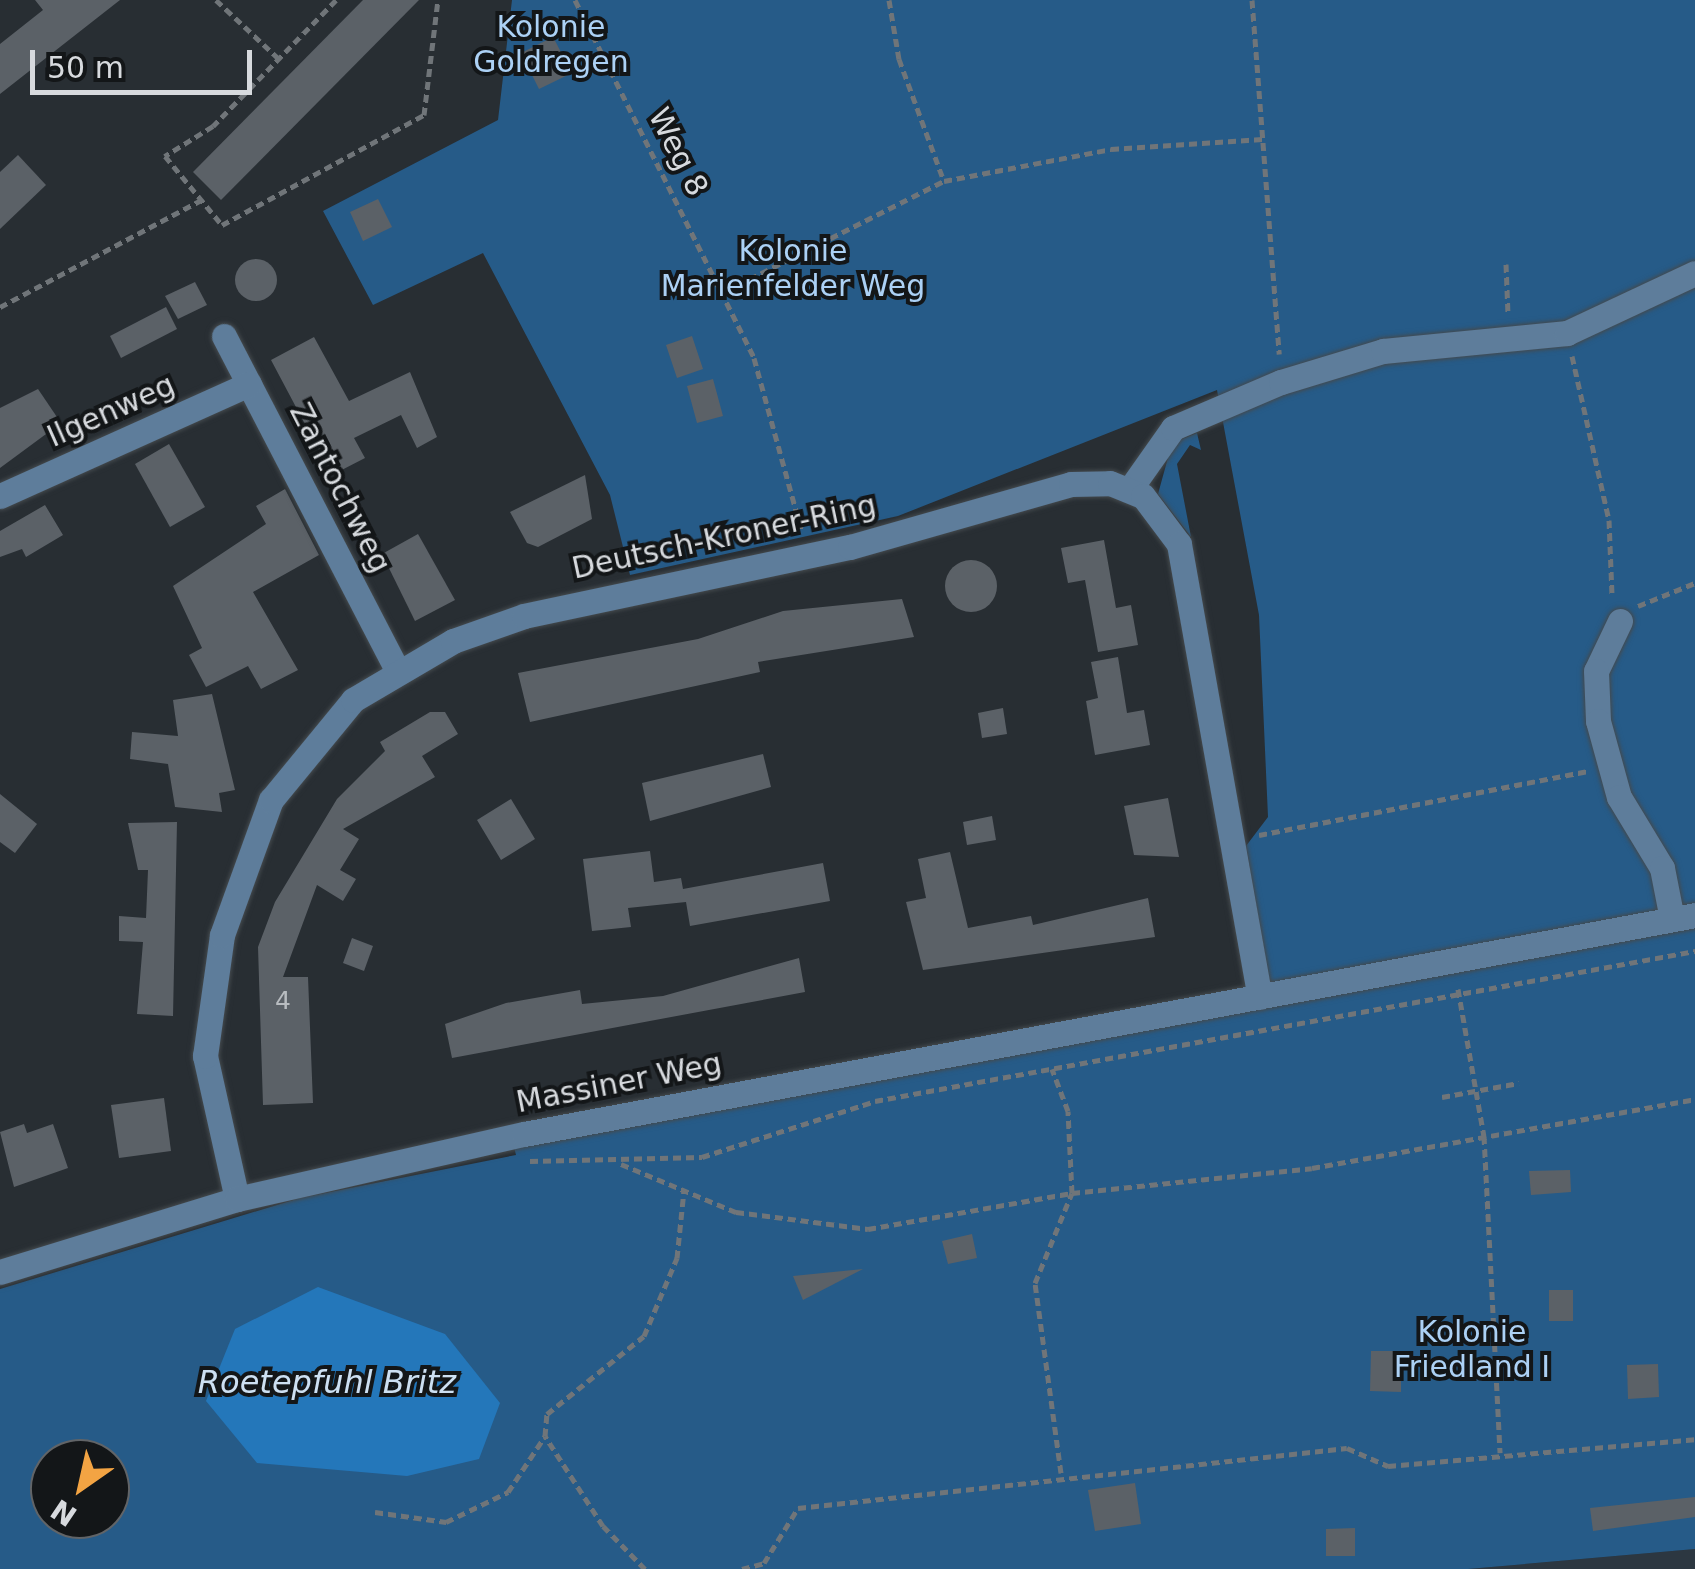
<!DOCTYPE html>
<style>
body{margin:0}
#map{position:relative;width:1695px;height:1569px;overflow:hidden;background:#282e33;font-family:"DejaVu Sans",sans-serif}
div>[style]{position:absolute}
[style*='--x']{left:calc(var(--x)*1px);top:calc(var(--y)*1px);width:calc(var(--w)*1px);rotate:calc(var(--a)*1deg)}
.built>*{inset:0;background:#2c3741}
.green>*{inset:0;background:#265b88}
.water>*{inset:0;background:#2477ba}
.building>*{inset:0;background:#5b6167}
.round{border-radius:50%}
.path>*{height:5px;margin-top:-2.5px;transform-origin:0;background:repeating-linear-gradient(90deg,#707579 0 8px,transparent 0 13px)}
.roads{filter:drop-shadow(0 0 2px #444a4e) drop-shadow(0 0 2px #444a4e)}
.minor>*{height:25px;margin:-12.5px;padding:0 12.5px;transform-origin:12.5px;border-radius:12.5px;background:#5e7d9b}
span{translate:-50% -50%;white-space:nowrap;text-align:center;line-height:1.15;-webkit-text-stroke:8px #131618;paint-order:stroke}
.number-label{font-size:25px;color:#b8bcc0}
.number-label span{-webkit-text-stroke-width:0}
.park-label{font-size:30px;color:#acd1f5}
.street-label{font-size:30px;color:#d7dade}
.water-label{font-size:32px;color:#cde0f2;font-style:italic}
.north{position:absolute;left:30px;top:1439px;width:100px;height:100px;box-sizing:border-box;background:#131618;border:2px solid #616467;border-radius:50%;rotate:214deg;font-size:28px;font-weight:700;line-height:40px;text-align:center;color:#d7dade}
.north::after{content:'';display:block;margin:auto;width:35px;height:45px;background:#f3a443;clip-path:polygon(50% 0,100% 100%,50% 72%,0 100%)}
.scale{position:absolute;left:30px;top:50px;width:222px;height:45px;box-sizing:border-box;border:5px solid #d7dade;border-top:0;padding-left:12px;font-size:30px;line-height:35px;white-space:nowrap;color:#d7dade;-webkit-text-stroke:8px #131618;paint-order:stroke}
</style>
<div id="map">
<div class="built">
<i style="clip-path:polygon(1695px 1549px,1695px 1569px,1468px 1569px)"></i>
</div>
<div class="green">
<i style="clip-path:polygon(evenodd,512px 0,1695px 0,1695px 1549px,1468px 1569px,0 1569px,0 1289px,300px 1198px,516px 1155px,514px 1147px,1270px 984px,1246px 846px,1268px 817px,1259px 615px,1217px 390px,898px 516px,630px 575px,610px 495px,483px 253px,373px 305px,323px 211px,498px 120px,512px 0,50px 1459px,110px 1459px,110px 1519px,50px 1519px,50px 1459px)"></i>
<i style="clip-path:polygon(1197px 433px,1201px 450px,1190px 445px,1177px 464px,1191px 537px,1158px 494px,1172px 443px)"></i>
</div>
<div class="water">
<i style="clip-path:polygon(318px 1287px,445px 1334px,500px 1403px,479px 1459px,407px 1476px,257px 1463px,206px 1401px,235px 1329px)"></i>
</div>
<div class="building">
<i style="clip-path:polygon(35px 0,120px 0,0 94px,0 44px,43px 10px)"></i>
<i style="clip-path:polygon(363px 0,419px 0,221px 200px,193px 172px)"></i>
<i style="clip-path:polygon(553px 37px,572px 73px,539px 89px,521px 53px)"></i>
<i style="clip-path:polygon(18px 155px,46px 185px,0 229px,0 172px)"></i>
<i style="clip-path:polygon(378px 199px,392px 227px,363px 241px,350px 212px)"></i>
<i class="round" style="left:235px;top:259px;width:42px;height:42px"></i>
<i style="clip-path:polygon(195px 282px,207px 305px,178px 319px,165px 296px)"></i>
<i style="clip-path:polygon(166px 307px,177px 329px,121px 358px,110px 336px)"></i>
<i style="clip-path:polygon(692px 336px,703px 369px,677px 378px,666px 345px)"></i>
<i style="clip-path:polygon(314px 337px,349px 401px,410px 372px,437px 437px,417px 448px,401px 415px,354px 438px,365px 458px,332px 475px,271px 360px)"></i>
<i style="clip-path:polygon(713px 379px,723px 416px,697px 423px,687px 386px)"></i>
<i style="clip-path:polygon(38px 389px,61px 423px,0 468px,0 408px)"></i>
<i style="clip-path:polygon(169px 444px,205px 507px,170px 527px,135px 464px)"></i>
<i style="clip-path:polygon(585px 475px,592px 519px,538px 547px,527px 543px,510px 512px)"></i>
<i style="clip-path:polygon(285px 489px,319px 555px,253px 592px,298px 670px,261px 689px,248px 666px,206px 687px,189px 655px,202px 648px,173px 586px,266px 524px,256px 506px)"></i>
<i style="clip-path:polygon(45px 505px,63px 535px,26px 557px,22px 549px,0 557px,0 531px)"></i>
<i style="clip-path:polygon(418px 534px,455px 600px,415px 621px,382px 554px)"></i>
<i style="clip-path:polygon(1104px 540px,1116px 608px,1131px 605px,1138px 645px,1098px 652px,1085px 580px,1068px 583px,1061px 548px)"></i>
<i class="round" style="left:945px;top:560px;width:52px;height:52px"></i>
<i style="clip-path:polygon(902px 599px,914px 637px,758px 662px,760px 672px,530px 722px,518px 673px,698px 639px,783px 611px)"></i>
<i style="clip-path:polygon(1118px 657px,1127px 713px,1144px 710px,1150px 745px,1095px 755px,1086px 701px,1098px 698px,1091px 662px)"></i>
<i style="clip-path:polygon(212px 694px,235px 790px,219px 793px,222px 812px,175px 807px,168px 764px,130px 759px,132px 732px,178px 736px,173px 700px)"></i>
<i style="clip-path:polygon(1003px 708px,1007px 734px,982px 738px,978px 713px)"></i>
<i style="clip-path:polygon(430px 712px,445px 712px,458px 734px,422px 756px,435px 777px,343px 829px,359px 839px,340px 870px,356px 879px,343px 901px,317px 885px,283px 977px,308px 977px,313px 1103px,263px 1105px,258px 947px,275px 902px,337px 799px,385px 751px,380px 742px)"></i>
<i style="clip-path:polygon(763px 754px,771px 787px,650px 821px,642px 783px)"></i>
<i style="clip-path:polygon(0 794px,37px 824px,15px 853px,0 842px)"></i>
<i style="clip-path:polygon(1168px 798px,1179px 857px,1134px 855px,1124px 806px)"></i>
<i style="clip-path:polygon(511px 799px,535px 839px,501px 860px,477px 820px)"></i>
<i style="clip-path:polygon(992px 816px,996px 840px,967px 845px,963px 822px)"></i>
<i style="clip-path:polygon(177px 822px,173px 1016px,137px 1014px,143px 942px,119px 941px,119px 916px,146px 918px,148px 870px,138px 870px,128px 823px)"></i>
<i style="clip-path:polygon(650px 851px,654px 882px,681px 878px,683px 889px,823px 863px,830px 901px,690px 926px,686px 902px,628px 908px,631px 927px,592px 931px,583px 859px)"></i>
<i style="clip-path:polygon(950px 852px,968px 928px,1031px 916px,1033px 925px,1148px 898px,1155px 937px,923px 970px,906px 902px,926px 898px,918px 859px)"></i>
<i style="clip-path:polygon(352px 938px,373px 946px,364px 971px,343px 963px)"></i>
<i style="clip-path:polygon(799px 958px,805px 992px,452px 1058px,445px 1024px,506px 1003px,580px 990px,582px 1004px,663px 996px)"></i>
<i style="clip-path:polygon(164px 1098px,171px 1151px,119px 1158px,111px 1105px)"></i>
<i style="clip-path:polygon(24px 1124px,27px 1133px,53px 1124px,68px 1168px,14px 1187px,0 1132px)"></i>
<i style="clip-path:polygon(1570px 1170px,1571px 1192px,1531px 1195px,1529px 1171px)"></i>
<i style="clip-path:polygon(972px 1234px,977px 1258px,948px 1264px,942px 1241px)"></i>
<i style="clip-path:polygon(863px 1269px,803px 1300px,793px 1276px)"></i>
<i style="clip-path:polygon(1549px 1290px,1573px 1290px,1573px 1321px,1549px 1321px)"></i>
<i style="clip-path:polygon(1371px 1351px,1401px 1351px,1401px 1392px,1370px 1391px)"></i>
<i style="clip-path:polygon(1658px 1364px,1659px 1397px,1628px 1399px,1627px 1365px)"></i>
<i style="clip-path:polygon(1135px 1483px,1141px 1524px,1095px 1531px,1088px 1490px)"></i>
<i style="clip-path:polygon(1695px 1497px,1695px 1517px,1593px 1531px,1590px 1508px)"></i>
<i style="clip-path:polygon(1355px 1528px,1355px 1556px,1326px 1556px,1326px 1529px)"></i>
</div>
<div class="path">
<i style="--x:216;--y:0;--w:86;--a:43.1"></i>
<i style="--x:336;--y:0;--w:176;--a:134.3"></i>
<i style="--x:213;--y:126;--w:57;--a:148"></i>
<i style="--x:165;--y:156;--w:89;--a:50.4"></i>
<i style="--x:222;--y:225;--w:230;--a:-28.6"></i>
<i style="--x:424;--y:115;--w:116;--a:-83.1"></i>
<i style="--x:575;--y:0;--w:400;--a:63.4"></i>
<i style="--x:754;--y:358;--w:180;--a:74.6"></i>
<i style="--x:889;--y:0;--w:60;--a:80.4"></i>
<i style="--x:899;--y:59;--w:130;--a:69.8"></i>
<i style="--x:1252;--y:0;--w:355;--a:85.6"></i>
<i style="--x:1506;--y:264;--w:49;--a:87.7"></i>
<i style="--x:726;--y:291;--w:244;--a:-26.8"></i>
<i style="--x:944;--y:181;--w:170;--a:-10.8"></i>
<i style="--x:1111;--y:149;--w:152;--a:-3.8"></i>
<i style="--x:0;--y:307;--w:228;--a:-28"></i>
<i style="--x:1572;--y:356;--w:168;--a:77.3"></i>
<i style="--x:1609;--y:520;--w:75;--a:87.7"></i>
<i style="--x:1638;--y:606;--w:61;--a:-22"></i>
<i style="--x:1259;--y:835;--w:334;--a:-11"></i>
<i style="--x:1458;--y:989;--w:149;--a:80"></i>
<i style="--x:1484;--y:1136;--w:317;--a:87.1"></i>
<i style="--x:1442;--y:1097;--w:78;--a:-10.3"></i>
<i style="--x:530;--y:1161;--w:172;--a:-1.3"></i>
<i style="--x:702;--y:1157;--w:182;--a:-17.9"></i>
<i style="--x:875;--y:1101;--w:834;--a:-10.37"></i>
<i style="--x:621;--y:1164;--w:125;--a:22.7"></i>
<i style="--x:736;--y:1212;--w:133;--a:7.3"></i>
<i style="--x:868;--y:1229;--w:207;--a:-10"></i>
<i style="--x:1072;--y:1193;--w:82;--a:-92.8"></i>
<i style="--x:1068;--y:1111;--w:45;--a:-110.9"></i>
<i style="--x:1061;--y:1473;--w:192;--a:-97.8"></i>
<i style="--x:1035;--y:1283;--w:97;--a:-67.7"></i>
<i style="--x:1072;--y:1193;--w:241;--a:-5.9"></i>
<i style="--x:1312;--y:1168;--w:389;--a:-10.2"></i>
<i style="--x:375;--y:1512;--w:72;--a:8"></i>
<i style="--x:446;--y:1522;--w:69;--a:-25.8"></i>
<i style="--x:508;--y:1492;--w:67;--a:-56.5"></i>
<i style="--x:645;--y:1569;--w:60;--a:-134.3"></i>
<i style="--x:603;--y:1526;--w:107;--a:-122.8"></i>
<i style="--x:545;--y:1436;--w:22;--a:-85"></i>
<i style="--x:547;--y:1414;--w:124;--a:-38.8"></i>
<i style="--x:644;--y:1336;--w:85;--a:-67.1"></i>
<i style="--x:677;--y:1258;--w:68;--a:-84.1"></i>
<i style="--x:742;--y:1569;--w:23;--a:-15"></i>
<i style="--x:764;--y:1563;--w:65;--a:-58.3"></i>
<i style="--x:798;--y:1508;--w:552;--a:-6.24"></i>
<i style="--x:1347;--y:1448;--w:45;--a:23.7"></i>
<i style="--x:1388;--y:1466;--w:308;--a:-5"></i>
</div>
<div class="roads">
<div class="minor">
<i style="--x:224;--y:336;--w:376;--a:62.6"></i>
<i style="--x:1130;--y:489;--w:75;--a:-54.8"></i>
<i style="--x:1173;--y:428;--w:117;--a:-23.1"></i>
<i style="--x:1281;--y:382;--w:107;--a:-16.9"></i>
<i style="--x:1383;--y:351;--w:185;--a:-5.6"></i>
<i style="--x:1567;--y:333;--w:141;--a:-25.1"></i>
<i style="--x:0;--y:496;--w:273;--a:-24.2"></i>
<i style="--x:1620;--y:621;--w:55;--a:115.6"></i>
<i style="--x:1596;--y:671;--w:50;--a:87.7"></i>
<i style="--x:1598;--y:721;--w:79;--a:74.6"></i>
<i style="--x:1619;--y:797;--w:83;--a:58.8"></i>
<i style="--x:1662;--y:868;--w:52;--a:78.9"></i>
<i style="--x:237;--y:1199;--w:147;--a:-102.6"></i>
<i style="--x:205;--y:1056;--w:122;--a:-82"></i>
<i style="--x:222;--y:935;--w:144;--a:-70.1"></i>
<i style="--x:271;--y:800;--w:129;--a:-50.6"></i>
<i style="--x:353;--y:700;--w:116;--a:-30.5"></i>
<i style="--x:453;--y:641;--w:75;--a:-19.4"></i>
<i style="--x:524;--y:616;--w:333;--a:-12"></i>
<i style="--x:850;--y:547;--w:230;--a:-15.9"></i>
<i style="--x:1071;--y:484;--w:39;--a:-1"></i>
<i style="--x:1110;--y:483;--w:35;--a:22"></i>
<i style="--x:1143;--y:496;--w:60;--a:53.1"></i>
<i style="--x:1179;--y:544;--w:460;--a:79.9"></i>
<i style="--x:0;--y:1272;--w:248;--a:-17.1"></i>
<i style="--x:237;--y:1199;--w:294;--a:-12.8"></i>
<i style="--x:524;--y:1134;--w:1191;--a:-10.59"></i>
</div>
</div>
<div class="number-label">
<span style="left:283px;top:1001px">4</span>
</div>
<div class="park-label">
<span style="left:551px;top:44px">Kolonie<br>Goldregen</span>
<span style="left:793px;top:268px">Kolonie<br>Marienfelder Weg</span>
<span style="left:1472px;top:1349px">Kolonie<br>Friedland I</span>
</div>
<div class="street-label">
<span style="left:678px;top:152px;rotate:63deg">Weg 8</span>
<span style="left:111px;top:411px;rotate:-24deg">Ilgenweg</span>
<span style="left:340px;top:488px;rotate:63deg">Zantochweg</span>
<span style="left:724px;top:537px;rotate:-12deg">Deutsch-Kroner-Ring</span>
<span style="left:619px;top:1083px;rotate:-11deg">Massiner Weg</span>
</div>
<div class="water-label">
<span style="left:327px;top:1382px">Roetepfuhl Britz</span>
</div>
<div class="north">N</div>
<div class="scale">50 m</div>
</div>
